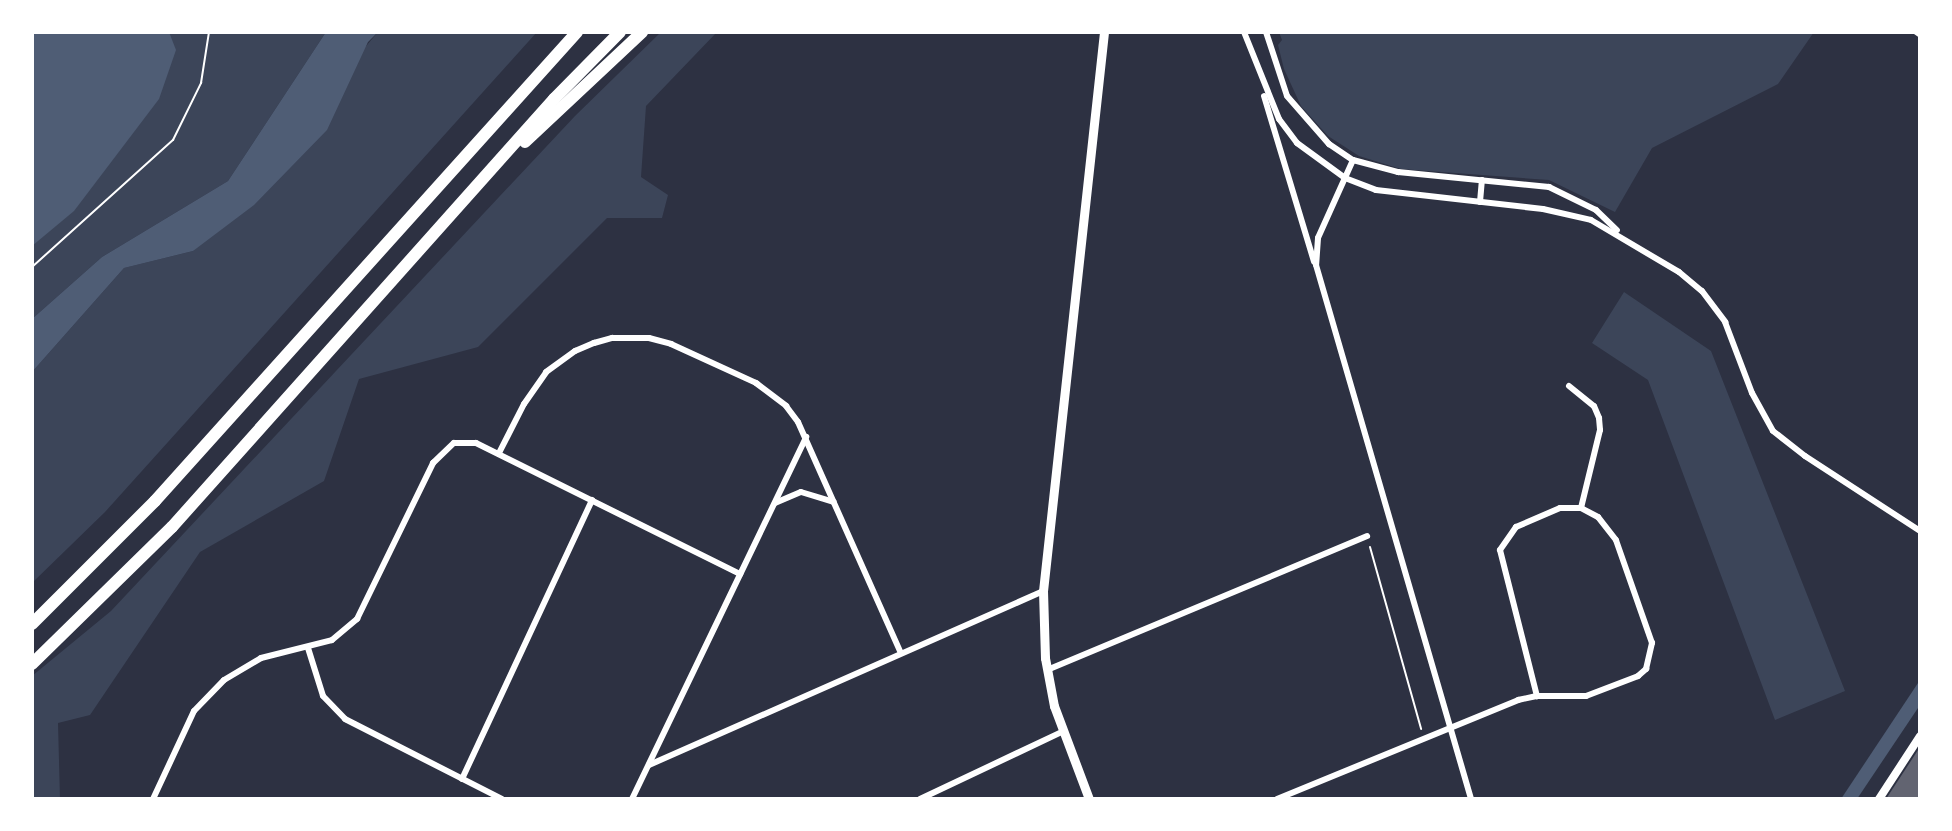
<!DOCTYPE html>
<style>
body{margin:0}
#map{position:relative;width:1952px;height:831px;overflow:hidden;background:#2d3142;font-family:"Golos Text",sans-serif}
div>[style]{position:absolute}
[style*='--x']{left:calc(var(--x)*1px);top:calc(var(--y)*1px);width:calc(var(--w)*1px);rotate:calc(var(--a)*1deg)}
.green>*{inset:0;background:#3c4559}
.water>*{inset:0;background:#4f5d75}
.building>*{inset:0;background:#626471}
.path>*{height:2px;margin:-1px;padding:0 1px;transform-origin:1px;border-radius:1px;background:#fff}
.service>*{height:3px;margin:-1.5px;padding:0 1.5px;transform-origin:1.5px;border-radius:1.5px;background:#fff}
.minor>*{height:6px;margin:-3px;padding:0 3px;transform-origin:3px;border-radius:3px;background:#fff}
.tertiary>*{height:8px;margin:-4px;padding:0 4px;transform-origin:4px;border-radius:4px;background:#fff}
.secondary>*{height:9px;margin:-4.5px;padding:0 4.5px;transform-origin:4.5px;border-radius:4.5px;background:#fff}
.motorway>*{height:12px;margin:-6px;padding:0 6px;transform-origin:6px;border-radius:6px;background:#fff}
span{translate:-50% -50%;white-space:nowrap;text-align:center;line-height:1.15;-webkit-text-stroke:7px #fff;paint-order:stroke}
.frame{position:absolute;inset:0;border:34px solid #fff;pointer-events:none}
</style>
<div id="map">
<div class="green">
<i style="clip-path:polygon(32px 32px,326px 32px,228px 181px,102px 257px,32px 319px)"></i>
<i style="clip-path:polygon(378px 32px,537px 32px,105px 512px,32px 583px,32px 372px,124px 268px,193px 251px)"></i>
<i style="clip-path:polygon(661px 32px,717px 32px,646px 106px,641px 177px,668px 195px,662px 218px,607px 218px,478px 347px,359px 379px,324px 481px,200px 552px,90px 715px,58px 723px,60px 799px,32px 799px,32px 676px,111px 611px,575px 116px)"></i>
<i style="clip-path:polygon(1279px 32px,1814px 32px,1778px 84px,1652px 148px,1615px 212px,1549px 180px,1401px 169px,1359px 156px,1328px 136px,1301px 106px,1284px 69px,1278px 45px,1282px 40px)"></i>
<i style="clip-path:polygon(1624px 292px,1711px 351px,1845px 691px,1775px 720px,1648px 380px,1592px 343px)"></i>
</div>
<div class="water">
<i style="clip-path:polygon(32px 32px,169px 32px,176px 50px,159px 99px,74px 211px,32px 246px)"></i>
<i style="clip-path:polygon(326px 32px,378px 32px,368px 42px,327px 130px,254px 205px,193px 251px,124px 268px,32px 372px,32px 319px,102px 257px,228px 181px)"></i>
<i style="clip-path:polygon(1920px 680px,1920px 705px,1857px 799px,1841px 799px)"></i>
</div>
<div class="building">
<i style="clip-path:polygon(1920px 747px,1920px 799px,1886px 799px)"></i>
</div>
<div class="path">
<i style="--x:32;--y:267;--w:190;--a:-42"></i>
<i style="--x:173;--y:140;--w:64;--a:-63.8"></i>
<i style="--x:201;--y:83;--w:52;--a:-81.1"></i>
<i style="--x:1370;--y:547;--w:189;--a:74.3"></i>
</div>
<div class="service">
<i style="--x:1914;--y:32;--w:7;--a:34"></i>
</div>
<div class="minor">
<i style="--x:1244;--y:32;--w:94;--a:68.1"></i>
<i style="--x:1279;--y:119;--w:30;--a:53"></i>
<i style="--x:1297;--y:143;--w:59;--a:36.1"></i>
<i style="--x:1345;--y:178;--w:33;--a:21"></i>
<i style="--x:1376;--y:190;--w:168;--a:6.5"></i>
<i style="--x:1543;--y:209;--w:49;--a:12.9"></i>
<i style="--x:1591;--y:220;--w:102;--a:30.6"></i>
<i style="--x:1679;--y:272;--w:30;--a:40"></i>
<i style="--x:1702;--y:291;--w:39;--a:53"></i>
<i style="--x:1725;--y:322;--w:76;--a:69.2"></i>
<i style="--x:1752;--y:393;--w:43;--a:61.1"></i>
<i style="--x:1773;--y:431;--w:41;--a:38"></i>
<i style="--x:1805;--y:456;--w:137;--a:33.1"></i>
<i style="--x:1266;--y:32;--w:67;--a:71.8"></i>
<i style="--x:1287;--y:96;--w:64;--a:48.8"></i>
<i style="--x:1329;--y:144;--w:29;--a:34"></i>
<i style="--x:1353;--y:160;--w:47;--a:14.9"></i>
<i style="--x:1398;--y:172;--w:152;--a:5.7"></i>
<i style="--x:1549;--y:187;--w:52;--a:26.1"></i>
<i style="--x:1596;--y:210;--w:29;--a:44"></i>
<i style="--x:1264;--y:96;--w:173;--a:73.2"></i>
<i style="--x:1353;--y:160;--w:85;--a:114.2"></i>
<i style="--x:1318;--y:238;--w:27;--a:94"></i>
<i style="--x:1316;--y:265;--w:556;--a:73.81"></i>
<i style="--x:1480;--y:202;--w:22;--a:-85"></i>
<i style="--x:1569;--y:386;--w:32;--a:39"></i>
<i style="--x:1594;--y:406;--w:13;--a:67"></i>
<i style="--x:1599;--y:418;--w:12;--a:85"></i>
<i style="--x:1600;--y:430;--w:80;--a:103.7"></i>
<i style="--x:499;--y:453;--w:55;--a:-63"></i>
<i style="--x:524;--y:404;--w:39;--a:-55"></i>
<i style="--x:546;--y:372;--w:36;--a:-36"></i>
<i style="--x:575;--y:351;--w:21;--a:-23"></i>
<i style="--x:594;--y:343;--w:19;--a:-16"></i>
<i style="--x:612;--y:338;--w:37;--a:0"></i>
<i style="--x:649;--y:338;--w:23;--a:15"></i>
<i style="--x:671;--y:344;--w:94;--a:24.6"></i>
<i style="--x:756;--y:383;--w:38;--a:37"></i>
<i style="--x:786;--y:406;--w:20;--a:53"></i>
<i style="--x:798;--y:422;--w:253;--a:66"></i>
<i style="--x:775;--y:503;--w:28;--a:-23"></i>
<i style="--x:801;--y:492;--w:34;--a:17"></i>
<i style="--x:308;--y:648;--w:50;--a:72.6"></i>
<i style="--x:323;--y:696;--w:32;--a:46"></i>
<i style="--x:345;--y:719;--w:176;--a:27"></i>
<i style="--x:1047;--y:670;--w:347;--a:-22.7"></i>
<i style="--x:649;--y:765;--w:431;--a:-23.8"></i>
<i style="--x:462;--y:779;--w:308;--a:-65"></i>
<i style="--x:153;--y:799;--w:97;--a:-65"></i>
<i style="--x:194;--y:711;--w:43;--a:-45.9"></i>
<i style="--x:224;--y:680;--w:43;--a:-30.7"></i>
<i style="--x:261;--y:658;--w:73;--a:-14.2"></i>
<i style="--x:332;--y:640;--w:33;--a:-40"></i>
<i style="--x:357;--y:619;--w:174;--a:-64"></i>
<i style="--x:433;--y:463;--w:29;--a:-44"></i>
<i style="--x:454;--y:443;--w:22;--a:0"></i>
<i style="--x:476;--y:443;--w:295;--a:26.4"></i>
<i style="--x:632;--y:799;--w:402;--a:-64.3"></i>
<i style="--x:920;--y:799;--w:157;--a:-25.3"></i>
<i style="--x:1277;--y:799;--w:261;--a:-22.3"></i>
<i style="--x:1518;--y:700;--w:19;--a:-12"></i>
<i style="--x:1537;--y:696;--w:49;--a:0"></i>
<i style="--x:1586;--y:696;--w:56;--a:-21"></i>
<i style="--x:1638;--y:676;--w:11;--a:-41"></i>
<i style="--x:1646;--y:669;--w:27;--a:-77"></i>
<i style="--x:1652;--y:643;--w:109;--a:-109.3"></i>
<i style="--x:1616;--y:540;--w:29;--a:-128"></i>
<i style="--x:1598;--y:517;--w:19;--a:-152"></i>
<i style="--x:1581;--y:508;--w:21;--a:180"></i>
<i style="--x:1560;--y:508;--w:48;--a:156.6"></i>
<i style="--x:1516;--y:527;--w:28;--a:125"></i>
<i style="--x:1500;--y:550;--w:151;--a:75.8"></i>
</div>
<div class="tertiary">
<i style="--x:1879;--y:799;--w:75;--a:-56.9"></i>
</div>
<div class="secondary">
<i style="--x:1089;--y:799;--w:99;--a:-110.6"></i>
<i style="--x:1054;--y:706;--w:49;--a:-100.6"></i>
<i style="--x:1045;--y:658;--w:67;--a:-91.7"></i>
<i style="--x:1043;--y:591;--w:562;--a:-83.77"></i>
</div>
<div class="motorway">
<i style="--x:525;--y:142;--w:161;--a:-43.2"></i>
<i style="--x:32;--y:624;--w:174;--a:-45"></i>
<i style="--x:155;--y:501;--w:631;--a:-48.02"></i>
<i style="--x:32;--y:664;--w:196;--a:-44.4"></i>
<i style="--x:172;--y:527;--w:574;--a:-48.25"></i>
<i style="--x:554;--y:99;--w:94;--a:-45.4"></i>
</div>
<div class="frame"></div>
</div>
